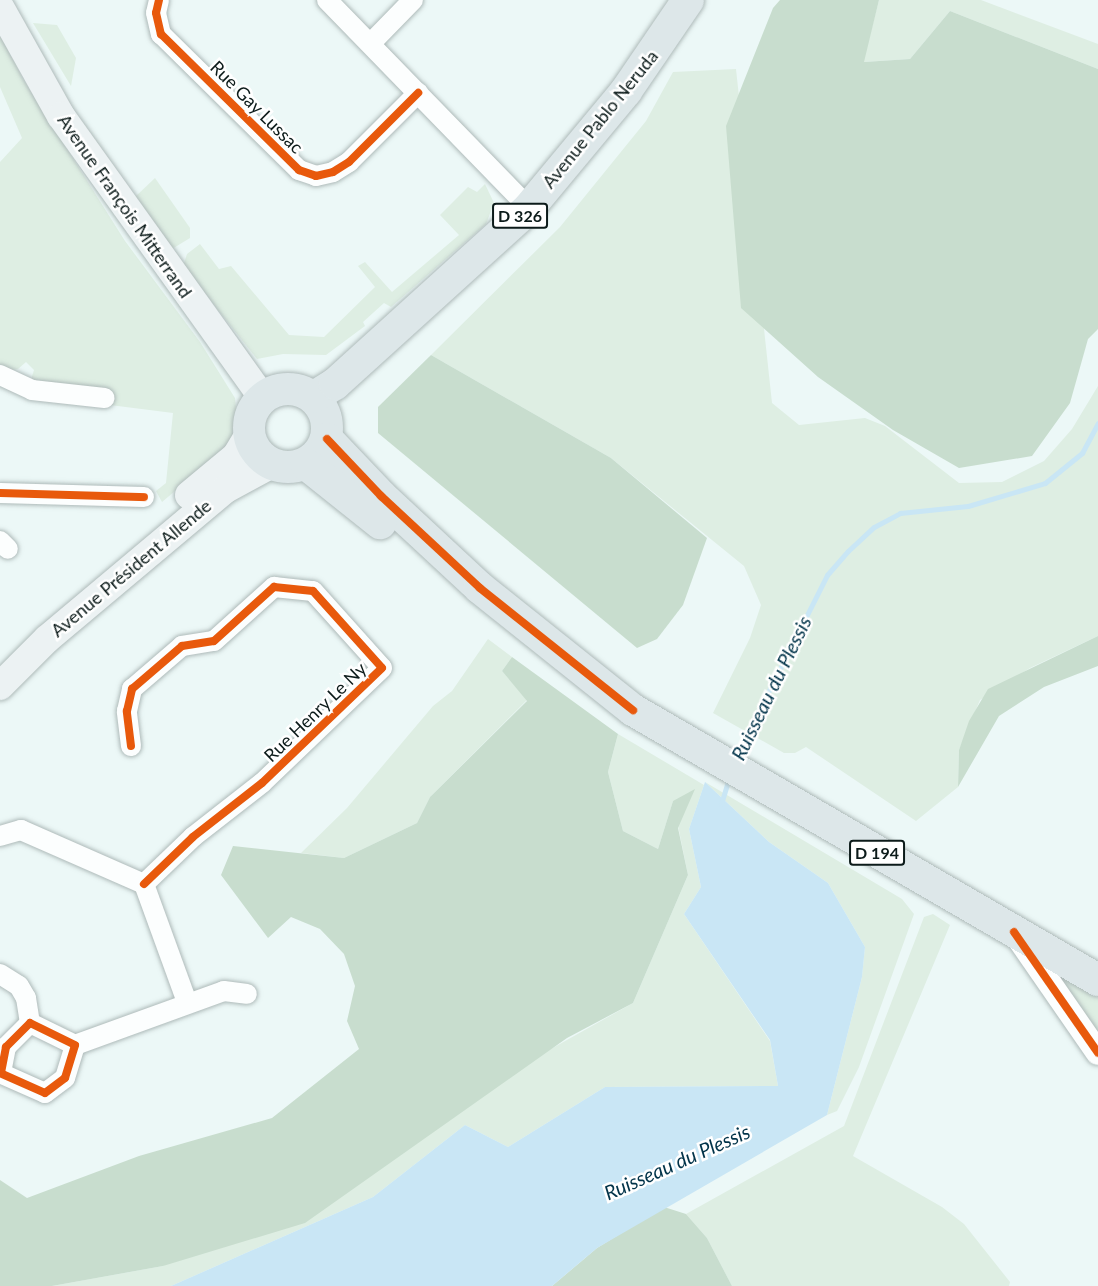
<!DOCTYPE html>
<meta charset="utf-8">
<style>
body{margin:0}
#map{position:relative;width:1098px;height:1286px;overflow:hidden;background:#ecf8f7;font-family:Lato,sans-serif}
div>[style]{position:absolute}
[style*='--x']{left:calc(var(--x)*1px);top:calc(var(--y)*1px);width:calc(var(--w)*1px);rotate:calc(var(--a)*1deg)}
.green>*{inset:0;background:#deeee3}
.forest>*{inset:0;background:#c8ddce}
.water>*{inset:0;background:#c9e6f5}
.stream>*{height:5px;margin:-2.5px;padding:0 2.5px;transform-origin:2.5px;border-radius:2.5px;background:#c9e6f5}
.roads{filter:drop-shadow(0 0 2px #aebab9) drop-shadow(0 0 2px #aebab9)}
.minor>*{height:20px;margin:-10px;padding:0 10px;transform-origin:10px;border-radius:10px;background:#fcfefe}
.tertiary>*{height:24px;margin:-12px;padding:0 12px;transform-origin:12px;border-radius:12px;background:#fcfefe}
.secondary>*{height:28px;margin:-14px;padding:0 14px;transform-origin:14px;border-radius:14px;background:#ecf2f3}
.primary>*{height:32px;margin:-16px;padding:0 16px;transform-origin:16px;border-radius:16px;background:#dde7e9}
.primary>.ring{margin:-16px;padding:0;box-sizing:content-box;background:none;border:32px solid #dde7e9;border-radius:50%}
.cycleway>*{height:8px;margin:-4px;padding:0 4px;transform-origin:4px;border-radius:4px;background:#e8590c}
span{translate:-50% -50%;white-space:nowrap;text-align:center;line-height:1.15;-webkit-text-stroke:5px #fff;paint-order:stroke}
.shield-label span{padding:2px 4px;background:#fff;border:2px solid;border-radius:4px;-webkit-text-stroke-width:0}
.shield-label{font-size:16px;color:#0c1b1a;font-weight:700}
.street-label{font-size:18px;color:#0c1b1a}
.water-label{font-size:20px;color:#013349;font-style:italic}
</style>
<div id="map">
<div class="green">
<i style="clip-path:polygon(879px 0,981px 0,1098px 44px,1098px 69px,950px 11px,910px 59px,863px 62px)"></i>
<i style="clip-path:polygon(33px 23px,57px 25px,76px 58px,71px 86px)"></i>
<i style="clip-path:polygon(0 35px,23px 79px,125px 241px,200px 342px,235px 398px,238px 429px,232px 443px,162px 502px,156px 491px,166px 483px,173px 413px,110px 405px,30px 383px,34px 370px,26px 362px,18px 369px,6px 371px,0 364px,0 162px,22px 138px,0 87px)"></i>
<i style="clip-path:polygon(736px 69px,772px 403px,799px 425px,865px 418px,885px 426px,959px 483px,1002px 482px,1044px 461px,1072px 429px,1098px 386px,1098px 636px,1030px 668px,980px 700px,959px 750px,958px 787px,916px 821px,806px 747px,795px 753px,784px 753px,713px 713px,750px 638px,761px 605px,744px 566px,611px 458px,431px 355px,560px 227px,646px 121px,673px 72px)"></i>
<i style="clip-path:polygon(155px 178px,190px 228px,190px 238px,172px 249px,134px 198px)"></i>
<i style="clip-path:polygon(485px 184px,494px 203px,486px 224px,391px 307px,384px 303px,363px 322px,365px 326px,326px 355px,283px 354px,257px 359px,183px 266px,187px 254px,200px 244px,219px 269px,231px 266px,289px 335px,324px 337px,375px 287px,358px 266px,365px 262px,392px 292px,459px 235px,440px 215px,468px 187px,477px 192px)"></i>
<i style="clip-path:polygon(488px 639px,512px 657px,502px 671px,527px 700px,430px 797px,417px 823px,344px 858px,301px 853px,347px 808px,433px 706px,452px 691px)"></i>
<i style="clip-path:polygon(618px 734px,704px 785px,689px 829px,701px 887px,684px 914px,770px 1041px,778px 1086px,605px 1087px,508px 1147px,465px 1125px,373px 1197px,171px 1286px,52px 1286px,163px 1266px,633px 1003px,688px 875px,673px 801px,658px 849px,623px 831px,608px 772px)"></i>
<i style="clip-path:polygon(705px 782px,902px 899px,914px 914px,859px 1067px,837px 1111px,827px 1115px,862px 977px,865px 947px,828px 883px,769px 842px)"></i>
<i style="clip-path:polygon(933px 914px,950px 925px,853px 1156px,942px 1207px,964px 1224px,1010px 1282px,1009px 1286px,732px 1286px,707px 1238px,686px 1214px,844px 1126px,924px 917px)"></i>
<i style="clip-path:polygon(1044px 963px,1098px 993px,1098px 1032px)"></i>
</div>
<div class="forest">
<i style="clip-path:polygon(780px 0,879px 0,864px 62px,910px 59px,950px 11px,1098px 69px,1098px 329px,1088px 339px,1070px 403px,1032px 456px,959px 468px,893px 430px,818px 377px,741px 308px,726px 126px,773px 8px)"></i>
<i style="clip-path:polygon(431px 355px,611px 458px,707px 538px,683px 605px,657px 639px,637px 648px,378px 433px,378px 407px)"></i>
<i style="clip-path:polygon(1098px 636px,1098px 666px,1044px 687px,999px 716px,958px 787px,959px 750px,969px 721px,988px 689px)"></i>
<i style="clip-path:polygon(512px 657px,618px 734px,608px 772px,623px 831px,658px 849px,673px 801px,695px 789px,678px 828px,688px 875px,633px 1003px,567px 1038px,305px 1223px,163px 1266px,52px 1286px,0 1286px,0 1180px,27px 1198px,139px 1156px,272px 1118px,359px 1049px,347px 1021px,355px 986px,344px 954px,320px 929px,291px 917px,268px 938px,221px 875px,233px 846px,344px 858px,417px 823px,430px 797px,527px 701px,502px 671px)"></i>
<i style="clip-path:polygon(664px 1207px,686px 1214px,707px 1238px,732px 1286px,552px 1286px,597px 1248px)"></i>
</div>
<div class="water">
<i style="clip-path:polygon(705px 782px,769px 842px,828px 883px,865px 947px,862px 977px,827px 1115px,597px 1248px,552px 1286px,171px 1286px,373px 1197px,465px 1125px,508px 1147px,605px 1087px,778px 1086px,770px 1040px,684px 914px,701px 887px,689px 829px)"></i>
</div>
<div class="stream">
<i style="--x:735;--y:758;--w:205;--a:-63.3"></i>
<i style="--x:827;--y:575;--w:32;--a:-49"></i>
<i style="--x:848;--y:551;--w:35;--a:-43"></i>
<i style="--x:874;--y:527;--w:30;--a:-28"></i>
<i style="--x:900;--y:513;--w:68;--a:-5.9"></i>
<i style="--x:968;--y:506;--w:80;--a:-16.6"></i>
<i style="--x:1045;--y:483;--w:48;--a:-39"></i>
<i style="--x:1082;--y:453;--w:34;--a:-62"></i>
<i style="--x:721;--y:804;--w:27;--a:-73"></i>
</div>
<div class="roads">
<div class="minor">
<i style="--x:159;--y:0;--w:13;--a:103"></i>
<i style="--x:156;--y:13;--w:22;--a:77"></i>
<i style="--x:161;--y:34;--w:194;--a:44.6"></i>
<i style="--x:299;--y:170;--w:18;--a:19"></i>
<i style="--x:316;--y:176;--w:17;--a:-13"></i>
<i style="--x:333;--y:172;--w:19;--a:-32"></i>
<i style="--x:349;--y:162;--w:98;--a:-45"></i>
<i style="--x:327;--y:0;--w:290;--a:45.8"></i>
<i style="--x:371;--y:43;--w:60;--a:-45.7"></i>
<i style="--x:0;--y:375;--w:35;--a:25"></i>
<i style="--x:32;--y:390;--w:73;--a:6.3"></i>
<i style="--x:0;--y:493;--w:144;--a:1.6"></i>
<i style="--x:0;--y:541;--w:11;--a:45"></i>
<i style="--x:131;--y:746;--w:35;--a:-97"></i>
<i style="--x:127;--y:711;--w:23;--a:-77"></i>
<i style="--x:132;--y:689;--w:66;--a:-40.7"></i>
<i style="--x:182;--y:646;--w:32;--a:-9"></i>
<i style="--x:214;--y:641;--w:81;--a:-42"></i>
<i style="--x:274;--y:587;--w:39;--a:6"></i>
<i style="--x:313;--y:591;--w:103;--a:48.1"></i>
<i style="--x:382;--y:668;--w:166;--a:136.2"></i>
<i style="--x:262;--y:783;--w:88;--a:142"></i>
<i style="--x:193;--y:837;--w:68;--a:136.2"></i>
<i style="--x:0;--y:836;--w:22;--a:-16"></i>
<i style="--x:21;--y:830;--w:134;--a:23.7"></i>
<i style="--x:144;--y:884;--w:126;--a:70"></i>
<i style="--x:0;--y:974;--w:22;--a:32"></i>
<i style="--x:19;--y:986;--w:14;--a:60"></i>
<i style="--x:26;--y:998;--w:25;--a:81"></i>
<i style="--x:75;--y:1045;--w:158;--a:-19.9"></i>
<i style="--x:224;--y:991;--w:23;--a:7"></i>
<i style="--x:0;--y:1073;--w:49;--a:24"></i>
<i style="--x:45;--y:1093;--w:25;--a:-37"></i>
<i style="--x:65;--y:1078;--w:34;--a:-73"></i>
<i style="--x:75;--y:1045;--w:50;--a:-153.9"></i>
<i style="--x:30;--y:1023;--w:34;--a:135"></i>
<i style="--x:6;--y:1047;--w:26;--a:101"></i>
</div>
<div class="tertiary">
<i style="--x:1017;--y:936;--w:142;--a:55.3"></i>
</div>
<div class="secondary">
<i style="--x:0;--y:7;--w:125;--a:60.8"></i>
<i style="--x:61;--y:116;--w:347;--a:54.4"></i>
<i style="--x:189;--y:495;--w:61;--a:-39.7"></i>
<i style="--x:236;--y:456;--w:27;--a:-59"></i>
<i style="--x:0;--y:686;--w:66;--a:-45"></i>
<i style="--x:47;--y:639;--w:234;--a:-40"></i>
<i style="--x:226;--y:489;--w:52;--a:-28.5"></i>
</div>
<div class="primary">
<i class="ring" style="left:249px;top:389px;width:46px;height:46px"></i>
<i style="--x:314;--y:397;--w:25;--a:-32"></i>
<i style="--x:335;--y:384;--w:262;--a:-42.2"></i>
<i style="--x:529;--y:208;--w:152;--a:-50.3"></i>
<i style="--x:626;--y:91;--w:110;--a:-55.7"></i>
<i style="--x:327;--y:439;--w:79;--a:46.5"></i>
<i style="--x:381;--y:496;--w:135;--a:42.9"></i>
<i style="--x:480;--y:588;--w:196;--a:38.6"></i>
<i style="--x:633;--y:710;--w:538;--a:30.14"></i>
<i style="--x:306;--y:464;--w:95;--a:38.6"></i>
</div>
</div>
<div class="cycleway">
<i style="--x:159;--y:0;--w:13;--a:103"></i>
<i style="--x:156;--y:13;--w:22;--a:77"></i>
<i style="--x:161;--y:34;--w:194;--a:44.6"></i>
<i style="--x:299;--y:170;--w:18;--a:19"></i>
<i style="--x:316;--y:176;--w:17;--a:-13"></i>
<i style="--x:333;--y:172;--w:19;--a:-32"></i>
<i style="--x:349;--y:162;--w:98;--a:-45"></i>
<i style="--x:327;--y:439;--w:79;--a:46.5"></i>
<i style="--x:381;--y:496;--w:135;--a:42.9"></i>
<i style="--x:480;--y:588;--w:196;--a:38.6"></i>
<i style="--x:0;--y:493;--w:144;--a:1.6"></i>
<i style="--x:131;--y:746;--w:35;--a:-97"></i>
<i style="--x:127;--y:711;--w:23;--a:-77"></i>
<i style="--x:132;--y:689;--w:66;--a:-40.7"></i>
<i style="--x:182;--y:646;--w:32;--a:-9"></i>
<i style="--x:214;--y:641;--w:81;--a:-42"></i>
<i style="--x:274;--y:587;--w:39;--a:6"></i>
<i style="--x:313;--y:591;--w:103;--a:48.1"></i>
<i style="--x:382;--y:668;--w:166;--a:136.2"></i>
<i style="--x:262;--y:783;--w:88;--a:142"></i>
<i style="--x:193;--y:837;--w:68;--a:136.2"></i>
<i style="--x:1014;--y:932;--w:147;--a:55.2"></i>
<i style="--x:0;--y:1073;--w:49;--a:24"></i>
<i style="--x:45;--y:1093;--w:25;--a:-37"></i>
<i style="--x:65;--y:1078;--w:34;--a:-73"></i>
<i style="--x:75;--y:1045;--w:50;--a:-153.9"></i>
<i style="--x:30;--y:1023;--w:34;--a:135"></i>
<i style="--x:6;--y:1047;--w:26;--a:101"></i>
</div>
<div class="shield-label">
<span style="left:520px;top:216px">D 326</span>
<span style="left:877px;top:853px">D 194</span>
</div>
<div class="street-label">
<span style="left:257px;top:107px;rotate:45deg">Rue Gay Lussac</span>
<span style="left:600px;top:119px;rotate:-51deg">Avenue Pablo Neruda</span>
<span style="left:125px;top:206px;rotate:55deg">Avenue François Mitterrand</span>
<span style="left:131px;top:568px;rotate:-40deg">Avenue Président Allende</span>
<span style="left:315px;top:712px;rotate:-44deg">Rue Henry Le Ny</span>
</div>
<div class="water-label">
<span style="left:771px;top:688px;rotate:-64deg">Ruisseau du Plessis</span>
<span style="left:677px;top:1162px;rotate:-24deg">Ruisseau du Plessis</span>
</div>
</div>
